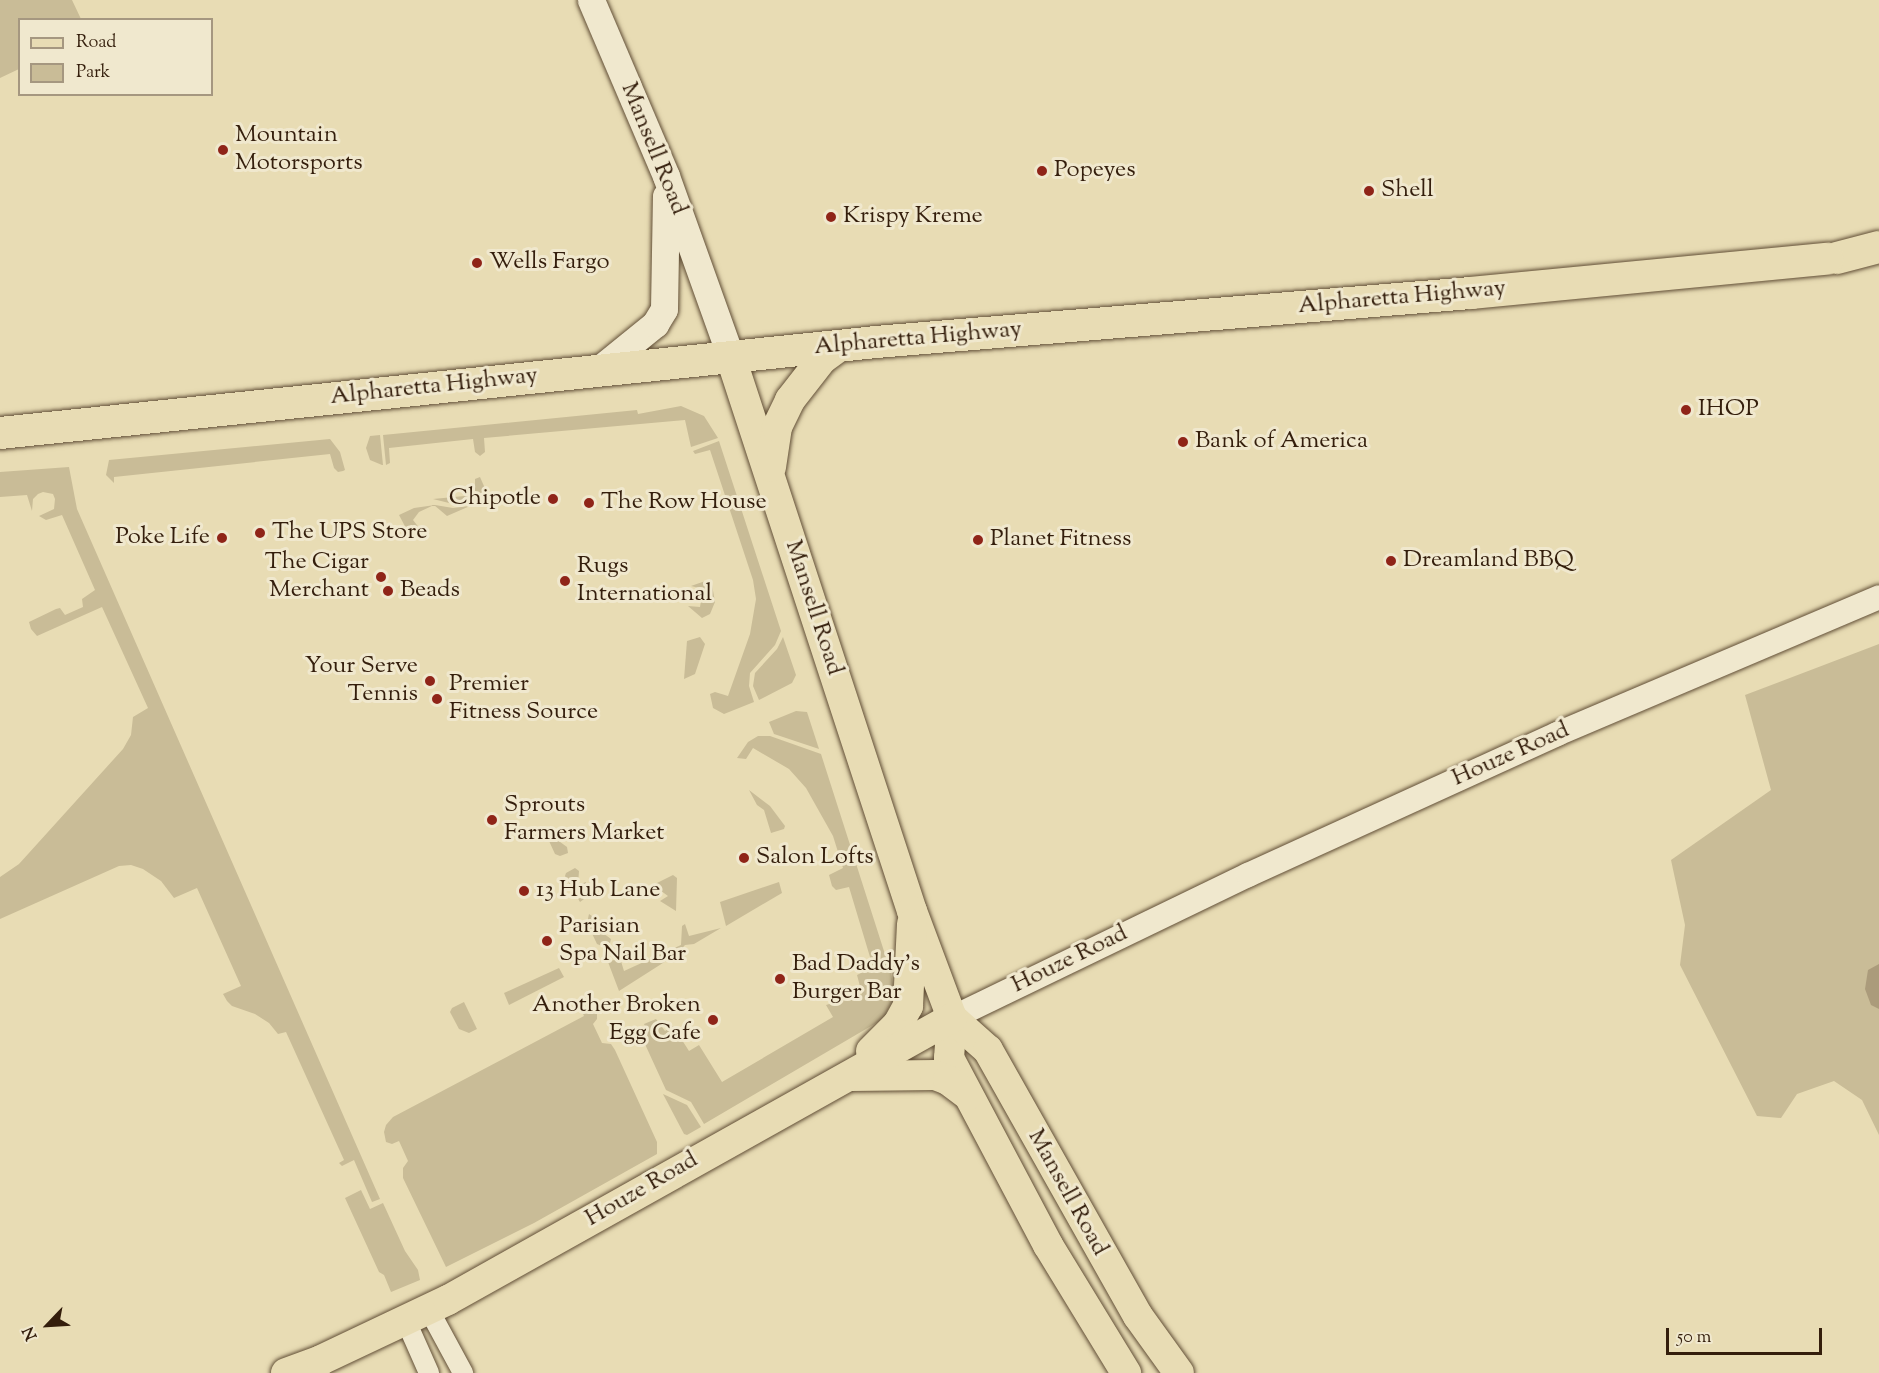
<!DOCTYPE html>
<style>
body{margin:0}
#map{position:relative;width:1879px;height:1373px;overflow:hidden;background:#e8dcb4;font-family:"Sorts Mill Goudy",serif}
div>[style]{position:absolute}
[style*='--x']{left:calc(var(--x)*1px);top:calc(var(--y)*1px);width:calc(var(--w)*1px);rotate:calc(var(--a)*1deg)}
.green>*{inset:0;background:#c9bc97}
.water>*{inset:0;background:#ab9b7b}
.roads{filter:drop-shadow(0 0 2px #614e36) drop-shadow(0 0 2px #614e36)}
.minor>*{height:20px;margin:-10px;padding:0 10px;transform-origin:10px;border-radius:10px;background:#f0e8ce}
.tertiary>*{height:24px;margin:-12px;padding:0 12px;transform-origin:12px;border-radius:12px;background:#f0e8ce}
.secondary>*{height:27px;margin:-13.5px;padding:0 13.5px;transform-origin:13.5px;border-radius:13.5px;background:#f0e8ce}
.primary>*{height:30px;margin:-15px;padding:0 15px;transform-origin:15px;border-radius:15px;background:#e8dcb4}
.trunk>*{height:32px;margin:-16px;padding:0 16px;transform-origin:16px;border-radius:16px;background:#e8dcb4}
.dots>*{width:16px;height:16px;translate:-50% -50%;box-sizing:border-box;border:3px solid #f0e8ce;border-radius:50%}
span{translate:-50% -50%;white-space:nowrap;text-align:center;line-height:1.15;-webkit-text-stroke:6px #f0e8ce;paint-order:stroke}
.poi-label{font-size:24px;color:#341e0c}
.left{translate:0 -50%;text-align:left}
.right{translate:-100% -50%;text-align:right}
.street-label{font-size:24px;color:#341e0c}
.legend{position:absolute;left:18px;top:18px;width:195px;height:78px;box-sizing:border-box;background:#f0e8ce;border:2px solid #a59780;margin:0;padding:8px 10px;list-style:none;font-size:18px;color:#341e0c}
.legend li{display:flex;align-items:center;gap:12px;height:30px}
.legend b{width:30px;border:2px solid #a59780}
.north{position:absolute;left:18px;top:1295px;width:60px;height:60px;-webkit-text-stroke:4px #f0e8ce;paint-order:stroke;rotate:245deg;font-size:16px;font-weight:700;line-height:24px;text-align:center;color:#341e0c}
.north::after{content:'';display:block;margin:auto;width:21px;height:27px;background:#341e0c;clip-path:polygon(50% 0,100% 100%,50% 72%,0 100%)}
.scale{position:absolute;left:1666px;top:1328px;width:156px;height:27px;box-sizing:border-box;border:3px solid #341e0c;border-top:0;padding-left:8px;font-size:18px;line-height:21px;white-space:nowrap;color:#341e0c;-webkit-text-stroke:4px #f0e8ce;paint-order:stroke}
</style>
<div id="map">
<div class="green">
<i style="clip-path:polygon(0 0,72px 0,81px 19px,20px 20px,19px 69px,0 78px)"></i>
<i style="clip-path:polygon(681px 406px,704px 416px,718px 438px,691px 447px,685px 420px,484px 438px,485px 452px,480px 456px,475px 452px,473px 439px,389px 448px,390px 463px,386px 465px,383px 435px,637px 410px,638px 414px)"></i>
<i style="clip-path:polygon(380px 435px,383px 465px,382px 465px,370px 460px,366px 448px,370px 436px)"></i>
<i style="clip-path:polygon(330px 439px,340px 452px,345px 470px,343px 471px,338px 472px,334px 468px,330px 454px,114px 477px,114px 483px,106px 475px,109px 460px)"></i>
<i style="clip-path:polygon(719px 441px,781px 631px,775px 645px,750px 673px,749px 686px,754px 702px,724px 714px,713px 708px,710px 694px,715px 692px,728px 696px,750px 634px,756px 599px,753px 580px,710px 450px,695px 454px,693px 451px)"></i>
<i style="clip-path:polygon(69px 467px,77px 509px,380px 1199px,372px 1202px,354px 1160px,342px 1166px,339px 1163px,344px 1160px,286px 1032px,278px 1034px,269px 1023px,255px 1014px,232px 1006px,227px 1001px,223px 994px,241px 986px,197px 888px,174px 898px,161px 881px,143px 869px,131px 865px,119px 866px,0 919px,0 877px,19px 864px,123px 749px,131px 735px,133px 717px,148px 708px,102px 607px,37px 636px,31px 629px,29px 622px,56px 609px,60px 608px,65px 615px,83px 607px,82px 599px,95px 590px,62px 515px,46px 520px,39px 516px,54px 509px,55px 499px,53px 494px,43px 492px,38px 494px,33px 499px,32px 511px,27px 495px,0 497px,0 472px)"></i>
<i style="clip-path:polygon(480px 477px,487px 493px,468px 502px,453px 504px,433px 499px,475px 495px,475px 479px)"></i>
<i style="clip-path:polygon(434px 505px,419px 512px,413px 520px,420px 529px,418px 531px,408px 532px,399px 515px,414px 508px,435px 505px,453px 508px,470px 506px,447px 516px)"></i>
<i style="clip-path:polygon(711px 579px,715px 602px,710px 614px,702px 618px,688px 606px,700px 607px,703px 589px,691px 586px)"></i>
<i style="clip-path:polygon(700px 637px,705px 644px,695px 674px,684px 679px,687px 641px)"></i>
<i style="clip-path:polygon(783px 637px,796px 675px,792px 683px,759px 700px,753px 686px,755px 673px,777px 649px)"></i>
<i style="clip-path:polygon(1879px 644px,1879px 1135px,1862px 1100px,1834px 1081px,1797px 1094px,1781px 1118px,1757px 1116px,1680px 965px,1685px 925px,1671px 860px,1771px 790px,1745px 695px)"></i>
<i style="clip-path:polygon(796px 711px,807px 712px,819px 749px,774px 734px,769px 722px)"></i>
<i style="clip-path:polygon(758px 736px,770px 736px,821px 754px,891px 973px,895px 997px,883px 1019px,704px 1124px,691px 1102px,666px 1090px,644px 1042px,647px 1030px,644px 1024px,656px 1019px,665px 1031px,673px 1026px,689px 1051px,699px 1045px,722px 1082px,833px 1017px,826px 1005px,862px 994px,857px 975px,873px 967px,849px 887px,836px 890px,832px 886px,829px 875px,843px 868px,833px 836px,806px 788px,789px 769px,753px 748px,746px 759px,737px 758px,748px 742px)"></i>
<i style="clip-path:polygon(749px 790px,770px 806px,785px 826px,784px 829px,771px 833px,764px 810px,757px 805px)"></i>
<i style="clip-path:polygon(550px 826px,565px 835px,556px 839px,567px 847px,568px 853px,560px 856px,555px 854px,544px 830px)"></i>
<i style="clip-path:polygon(575px 868px,579px 871px,578px 885px,586px 882px,584px 899px,580px 902px,565px 876px,566px 873px)"></i>
<i style="clip-path:polygon(673px 875px,677px 878px,676px 911px,660px 901px,668px 896px,653px 885px)"></i>
<i style="clip-path:polygon(779px 882px,782px 893px,726px 926px,720px 902px)"></i>
<i style="clip-path:polygon(589px 914px,606px 926px,599px 930px,611px 939px,610px 943px,602px 946px,597px 944px,587px 923px)"></i>
<i style="clip-path:polygon(685px 924px,689px 936px,721px 928px,694px 944px,685px 945px,677px 954px,619px 991px,608px 962px,620px 958px,624px 971px,681px 945px,682px 926px)"></i>
<i style="clip-path:polygon(559px 968px,564px 977px,509px 1005px,504px 993px)"></i>
<i style="clip-path:polygon(580px 1000px,586px 1013px,596px 1008px,597px 1011px,597px 1019px,593px 1024px,602px 1043px,611px 1044px,615px 1050px,657px 1142px,657px 1154px,534px 1223px,446px 1267px,403px 1178px,403px 1168px,408px 1161px,399px 1141px,392px 1144px,386px 1142px,384px 1132px,386px 1125px,393px 1117px,584px 1016px,578px 1002px)"></i>
<i style="clip-path:polygon(464px 1002px,477px 1029px,469px 1033px,459px 1029px,450px 1012px,452px 1008px)"></i>
<i style="clip-path:polygon(663px 1094px,687px 1105px,701px 1127px,687px 1135px,684px 1134px)"></i>
<i style="clip-path:polygon(361px 1190px,370px 1209px,383px 1203px,405px 1251px,418px 1270px,420px 1280px,391px 1292px,384px 1275px,379px 1272px,345px 1198px)"></i>
</div>
<div class="water">
<i style="clip-path:polygon(1879px 964px,1879px 1009px,1871px 1005px,1865px 989px,1868px 970px)"></i>
</div>
<div class="roads">
<div class="minor">
<i style="--x:429;--y:1310;--w:72;--a:61.6"></i>
<i style="--x:406;--y:1321;--w:57;--a:66.1"></i>
</div>
<div class="tertiary">
<i style="--x:952;--y:1018;--w:329;--a:-25.8"></i>
<i style="--x:1248;--y:875;--w:340;--a:-24.5"></i>
<i style="--x:1557;--y:734;--w:350;--a:-23"></i>
</div>
<div class="secondary">
<i style="--x:591;--y:0;--w:191;--a:66.9"></i>
<i style="--x:666;--y:176;--w:193;--a:70.3"></i>
<i style="--x:597;--y:371;--w:75;--a:-39"></i>
<i style="--x:655;--y:324;--w:17;--a:-59"></i>
<i style="--x:664;--y:309;--w:113;--a:-89"></i>
</div>
<div class="primary">
<i style="--x:731;--y:358;--w:582;--a:71.88"></i>
<i style="--x:912;--y:911;--w:114;--a:69.5"></i>
<i style="--x:952;--y:1018;--w:40;--a:94.3"></i>
<i style="--x:949;--y:1058;--w:212;--a:62.1"></i>
<i style="--x:1048;--y:1245;--w:150;--a:58.6"></i>
<i style="--x:771;--y:467;--w:40;--a:-81.5"></i>
<i style="--x:777;--y:427;--w:30;--a:-64"></i>
<i style="--x:790;--y:400;--w:52;--a:-52"></i>
<i style="--x:822;--y:359;--w:22;--a:-36"></i>
<i style="--x:952;--y:1018;--w:48;--a:41.6"></i>
<i style="--x:988;--y:1050;--w:305;--a:60.6"></i>
<i style="--x:1138;--y:1316;--w:70;--a:54.3"></i>
<i style="--x:871;--y:1051;--w:38;--a:-45"></i>
<i style="--x:898;--y:1024;--w:21;--a:-61"></i>
<i style="--x:908;--y:1006;--w:82;--a:-87.2"></i>
<i style="--x:851;--y:1076;--w:84;--a:-0.7"></i>
<i style="--x:935;--y:1075;--w:14;--a:21"></i>
<i style="--x:948;--y:1080;--w:25;--a:37"></i>
<i style="--x:286;--y:1373;--w:37;--a:-20"></i>
<i style="--x:321;--y:1360;--w:140;--a:-25.3"></i>
<i style="--x:448;--y:1300;--w:578;--a:-29.23"></i>
</div>
<div class="trunk">
<i style="--x:1837;--y:258;--w:43;--a:-14.7"></i>
<i style="--x:0;--y:433;--w:881;--a:-5.93"></i>
<i style="--x:876;--y:342;--w:597;--a:-4.71"></i>
<i style="--x:1471;--y:293;--w:358;--a:-5.5"></i>
</div>
</div>
<div class="dots">
<i style="left:223px;top:150px;background:#8f2418"></i>
<i style="left:1042px;top:171px;background:#8f2418"></i>
<i style="left:1369px;top:191px;background:#8f2418"></i>
<i style="left:831px;top:217px;background:#8f2418"></i>
<i style="left:477px;top:263px;background:#8f2418"></i>
<i style="left:1686px;top:410px;background:#8f2418"></i>
<i style="left:1183px;top:442px;background:#8f2418"></i>
<i style="left:553px;top:499px;background:#8f2418"></i>
<i style="left:589px;top:503px;background:#8f2418"></i>
<i style="left:260px;top:533px;background:#8f2418"></i>
<i style="left:222px;top:538px;background:#8f2418"></i>
<i style="left:978px;top:540px;background:#8f2418"></i>
<i style="left:1391px;top:561px;background:#8f2418"></i>
<i style="left:381px;top:577px;background:#8f2418"></i>
<i style="left:565px;top:581px;background:#8f2418"></i>
<i style="left:388px;top:591px;background:#8f2418"></i>
<i style="left:430px;top:681px;background:#8f2418"></i>
<i style="left:437px;top:699px;background:#8f2418"></i>
<i style="left:492px;top:820px;background:#8f2418"></i>
<i style="left:744px;top:858px;background:#8f2418"></i>
<i style="left:524px;top:891px;background:#8f2418"></i>
<i style="left:547px;top:941px;background:#8f2418"></i>
<i style="left:780px;top:979px;background:#8f2418"></i>
<i style="left:713px;top:1020px;background:#8f2418"></i>
</div>
<div class="poi-label">
<span class="left" style="left:235px;top:150px">Mountain<br>Motorsports</span>
<span class="left" style="left:1054px;top:171px">Popeyes</span>
<span class="left" style="left:1381px;top:191px">Shell</span>
<span class="left" style="left:843px;top:217px">Krispy Kreme</span>
<span class="left" style="left:489px;top:263px">Wells Fargo</span>
<span class="left" style="left:1698px;top:410px">IHOP</span>
<span class="left" style="left:1195px;top:442px">Bank of America</span>
<span class="right" style="left:541px;top:499px">Chipotle</span>
<span class="left" style="left:601px;top:503px">The Row House</span>
<span class="left" style="left:272px;top:533px">The UPS Store</span>
<span class="right" style="left:210px;top:538px">Poke Life</span>
<span class="left" style="left:990px;top:540px">Planet Fitness</span>
<span class="left" style="left:1403px;top:561px">Dreamland BBQ</span>
<span class="right" style="left:369px;top:577px">The Cigar<br>Merchant</span>
<span class="left" style="left:577px;top:581px">Rugs<br>International</span>
<span class="left" style="left:400px;top:591px">Beads</span>
<span class="right" style="left:418px;top:681px">Your Serve<br>Tennis</span>
<span class="left" style="left:449px;top:699px">Premier<br>Fitness Source</span>
<span class="left" style="left:504px;top:820px">Sprouts<br>Farmers Market</span>
<span class="left" style="left:756px;top:858px">Salon Lofts</span>
<span class="left" style="left:536px;top:891px">13 Hub Lane</span>
<span class="left" style="left:559px;top:941px">Parisian<br>Spa Nail Bar</span>
<span class="left" style="left:792px;top:979px">Bad Daddy's<br>Burger Bar</span>
<span class="right" style="left:701px;top:1020px">Another Broken<br>Egg Cafe</span>
</div>
<div class="street-label">
<span style="left:653px;top:149px;rotate:68deg">Mansell Road</span>
<span style="left:1402px;top:298px;rotate:-5deg">Alpharetta Highway</span>
<span style="left:918px;top:339px;rotate:-5deg">Alpharetta Highway</span>
<span style="left:434px;top:387px;rotate:-6deg">Alpharetta Highway</span>
<span style="left:813px;top:608px;rotate:72deg">Mansell Road</span>
<span style="left:1511px;top:755px;rotate:-24deg">Houze Road</span>
<span style="left:1070px;top:960px;rotate:-26deg">Houze Road</span>
<span style="left:642px;top:1190px;rotate:-30deg">Houze Road</span>
<span style="left:1067px;top:1193px;rotate:61deg">Mansell Road</span>
</div>
<ul class="legend">
<li><b style="height:8px;background:#e8dcb4"></b>Road</li>
<li><b style="height:16px;background:#c9bc97"></b>Park</li>
</ul>
<div class="north">N</div>
<div class="scale">50 m</div>
</div>
